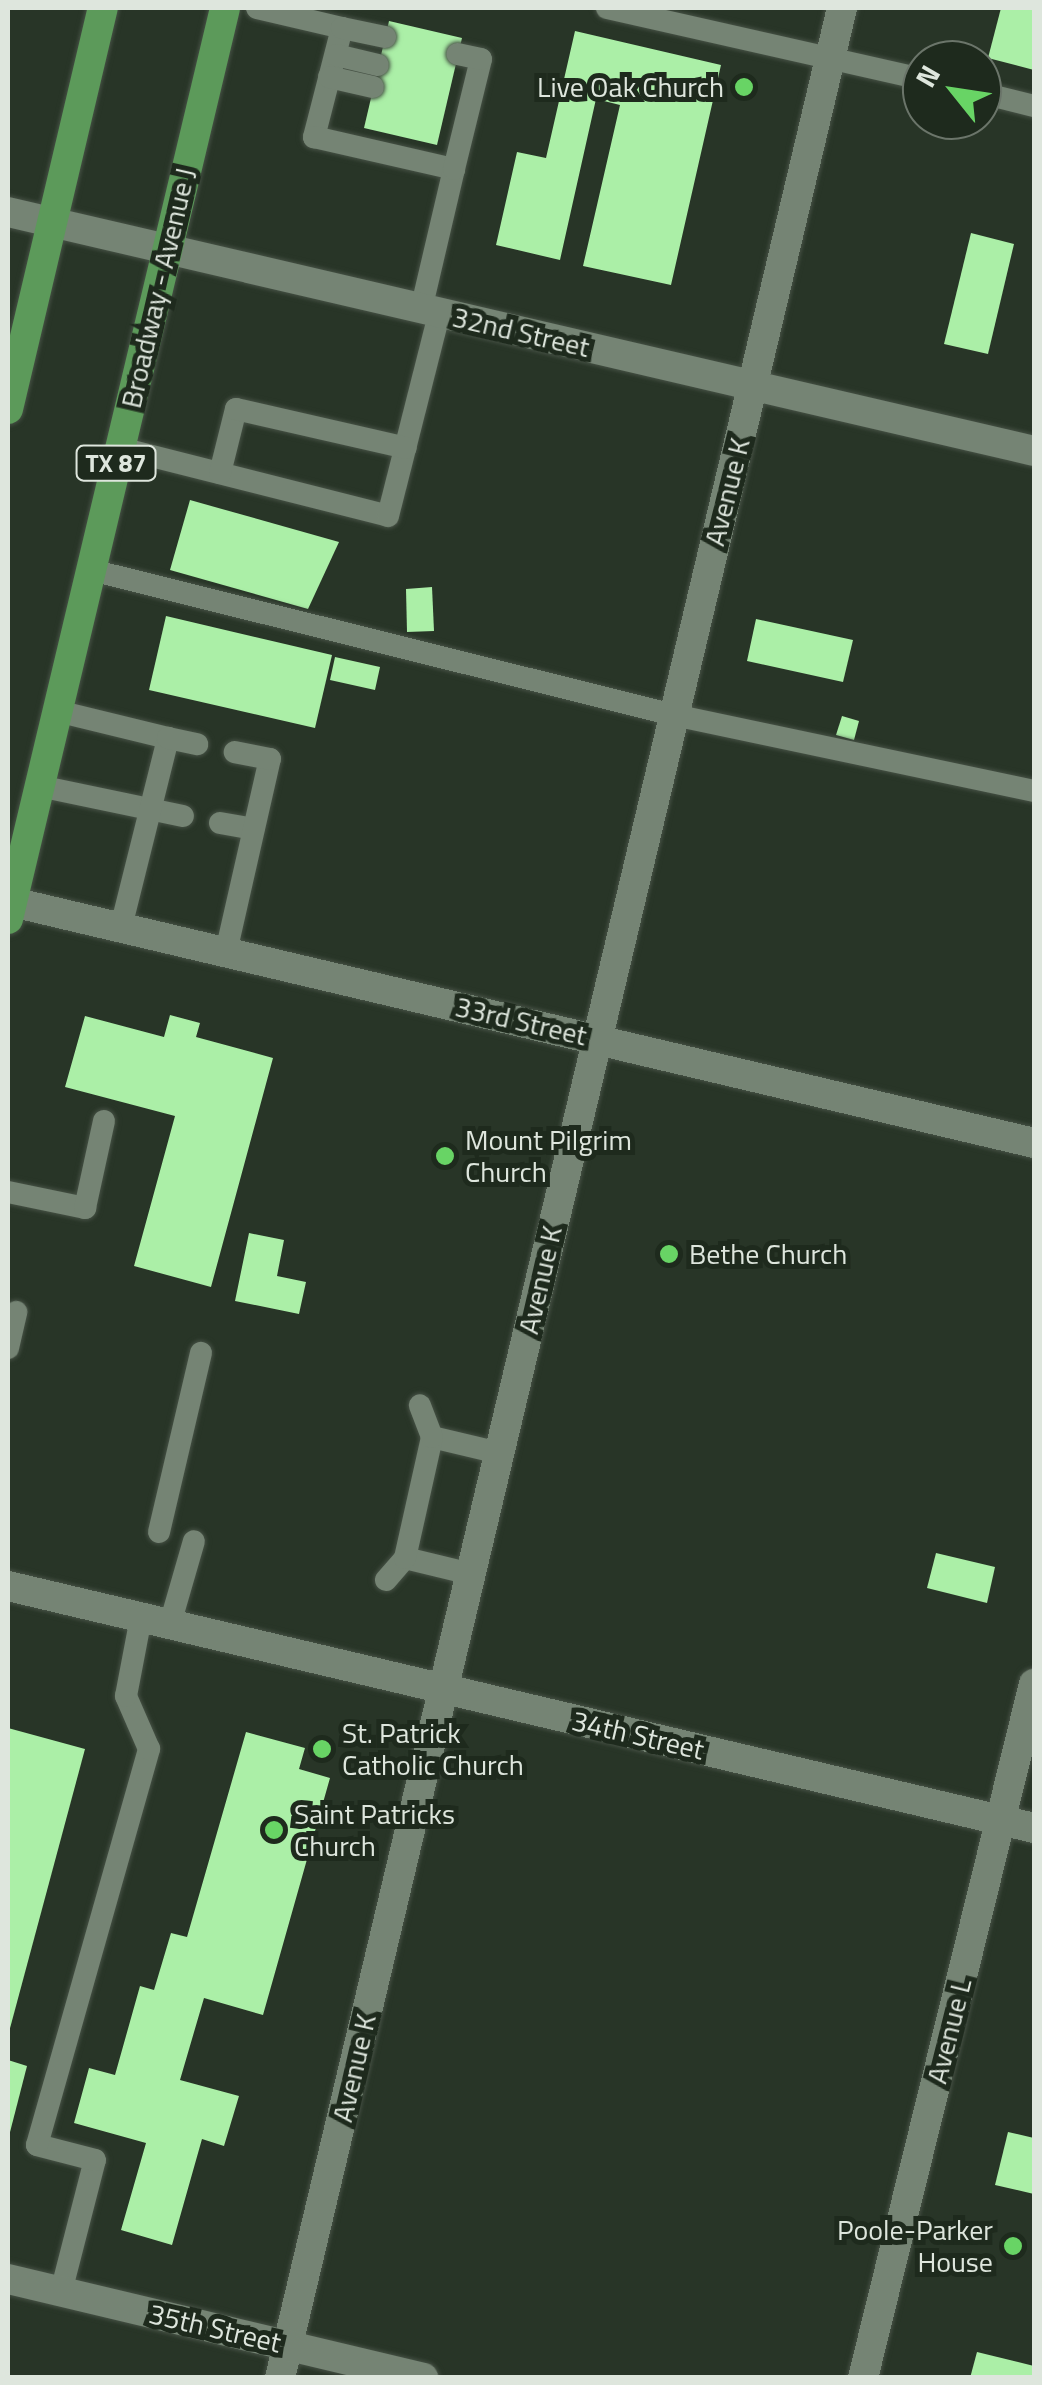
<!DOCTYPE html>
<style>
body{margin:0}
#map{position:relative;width:1042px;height:2385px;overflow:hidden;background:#283527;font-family:"Titillium Web",sans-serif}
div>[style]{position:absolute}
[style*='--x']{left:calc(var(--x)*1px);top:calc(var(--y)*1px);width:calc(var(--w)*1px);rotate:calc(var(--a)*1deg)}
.building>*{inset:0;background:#abefa7}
.roads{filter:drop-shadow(0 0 2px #465145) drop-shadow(0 0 2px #465145)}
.lane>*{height:22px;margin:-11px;padding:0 11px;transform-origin:11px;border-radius:11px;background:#758474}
.street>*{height:30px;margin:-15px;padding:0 15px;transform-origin:15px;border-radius:15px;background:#758474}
.secondary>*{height:30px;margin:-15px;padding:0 15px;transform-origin:15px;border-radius:15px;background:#758474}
.primary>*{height:30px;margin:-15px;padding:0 15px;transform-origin:15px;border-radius:15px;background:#5c9a5a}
.dots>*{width:28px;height:28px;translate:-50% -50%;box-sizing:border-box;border:5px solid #1e2a1d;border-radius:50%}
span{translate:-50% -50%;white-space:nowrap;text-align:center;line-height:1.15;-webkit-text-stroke:10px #1e2a1d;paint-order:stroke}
.shield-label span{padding:2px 8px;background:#1e2a1d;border:2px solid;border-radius:8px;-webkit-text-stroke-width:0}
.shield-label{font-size:25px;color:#dee6dd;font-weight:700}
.poi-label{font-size:28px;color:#dee6dd}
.right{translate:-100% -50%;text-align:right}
.left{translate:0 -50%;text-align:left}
.street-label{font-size:28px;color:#dee6dd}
.frame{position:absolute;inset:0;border:10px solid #dee6dd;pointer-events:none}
.north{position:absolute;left:902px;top:40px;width:100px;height:100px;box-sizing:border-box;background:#1e2a1d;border:2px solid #6b756a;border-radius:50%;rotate:300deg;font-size:28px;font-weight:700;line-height:40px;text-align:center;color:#dee6dd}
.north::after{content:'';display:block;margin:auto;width:35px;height:45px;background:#68d465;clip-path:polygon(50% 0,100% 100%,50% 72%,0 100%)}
</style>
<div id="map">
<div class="building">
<i style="clip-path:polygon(1001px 8px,1034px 8px,1034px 70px,988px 58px)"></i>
<i style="clip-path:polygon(389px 21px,462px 38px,437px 145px,364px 128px)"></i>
<i style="clip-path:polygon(575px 31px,721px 65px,671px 285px,583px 266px,620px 105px,596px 99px,560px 260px,496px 245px,517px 152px,546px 158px)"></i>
<i style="clip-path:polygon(971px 233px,1014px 244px,988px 354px,944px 344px)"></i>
<i style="clip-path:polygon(190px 500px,339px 542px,308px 609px,170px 570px)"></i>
<i style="clip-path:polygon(432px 587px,434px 631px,407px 632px,406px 589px)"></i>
<i style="clip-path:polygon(166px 616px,332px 655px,315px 728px,149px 690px)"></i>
<i style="clip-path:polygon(756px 619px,853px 640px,843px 682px,747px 661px)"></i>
<i style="clip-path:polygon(335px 657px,380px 667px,375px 690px,330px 680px)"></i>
<i style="clip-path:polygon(842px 716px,859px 721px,854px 740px,836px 735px)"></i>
<i style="clip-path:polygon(170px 1015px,200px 1023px,196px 1037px,273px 1058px,211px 1287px,134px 1266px,175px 1116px,65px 1087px,85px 1016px,164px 1037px)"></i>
<i style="clip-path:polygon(249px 1233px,284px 1240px,277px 1276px,306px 1282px,299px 1314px,235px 1301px)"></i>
<i style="clip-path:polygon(936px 1553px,995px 1567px,987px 1603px,927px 1588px)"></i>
<i style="clip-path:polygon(8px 1728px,85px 1749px,9px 2032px,8px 2032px)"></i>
<i style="clip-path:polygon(246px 1732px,305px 1748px,299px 1769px,330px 1778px,263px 2015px,204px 1998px,180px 2080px,239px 2096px,224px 2146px,202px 2139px,172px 2245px,121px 2230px,146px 2143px,74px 2123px,89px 2068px,115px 2075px,140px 1986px,154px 1990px,171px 1933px,187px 1937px)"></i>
<i style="clip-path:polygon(8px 2060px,27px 2066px,9px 2136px,8px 2136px)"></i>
<i style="clip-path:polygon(1008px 2132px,1034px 2138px,1034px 2194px,995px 2185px)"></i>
<i style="clip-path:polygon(977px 2352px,1034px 2366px,1034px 2378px,970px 2378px)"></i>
</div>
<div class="roads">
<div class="lane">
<i style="--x:257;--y:8;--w:87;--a:13.2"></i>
<i style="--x:342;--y:28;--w:113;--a:104.4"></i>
<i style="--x:314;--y:137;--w:144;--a:12.9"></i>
<i style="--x:454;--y:169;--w:145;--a:103.2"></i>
<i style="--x:607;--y:8;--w:323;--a:12.7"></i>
<i style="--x:342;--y:28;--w:44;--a:11.8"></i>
<i style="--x:336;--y:55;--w:43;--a:13.4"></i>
<i style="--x:329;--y:77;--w:45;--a:12.8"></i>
<i style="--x:982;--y:93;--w:54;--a:14"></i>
<i style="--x:454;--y:169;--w:113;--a:-76.2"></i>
<i style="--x:481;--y:59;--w:24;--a:-168"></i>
<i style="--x:120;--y:448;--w:276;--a:14.2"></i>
<i style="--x:388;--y:516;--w:208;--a:-75.8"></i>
<i style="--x:220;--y:473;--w:66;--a:-76"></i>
<i style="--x:236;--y:409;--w:174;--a:12.9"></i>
<i style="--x:91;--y:570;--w:601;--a:13.97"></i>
<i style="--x:674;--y:715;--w:368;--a:11.9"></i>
<i style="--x:57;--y:711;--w:114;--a:13.7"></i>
<i style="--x:39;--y:786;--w:147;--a:11.8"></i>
<i style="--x:220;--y:823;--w:34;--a:10"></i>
<i style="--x:121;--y:927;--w:195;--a:-76"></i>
<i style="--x:168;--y:738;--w:30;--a:12"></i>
<i style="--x:226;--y:952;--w:198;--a:-77.2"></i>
<i style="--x:270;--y:759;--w:36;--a:-169"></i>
<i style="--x:8;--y:1192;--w:79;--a:11.7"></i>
<i style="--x:85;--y:1208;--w:89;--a:-77.7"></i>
<i style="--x:8;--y:1348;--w:37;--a:-77"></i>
<i style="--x:432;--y:1437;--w:69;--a:13.4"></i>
<i style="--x:159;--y:1532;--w:184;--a:-76.8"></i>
<i style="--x:405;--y:1558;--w:68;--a:13.6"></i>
<i style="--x:386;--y:1580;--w:29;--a:-49"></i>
<i style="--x:405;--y:1558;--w:124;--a:-77.4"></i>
<i style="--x:432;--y:1437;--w:34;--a:-111"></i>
<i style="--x:170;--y:1624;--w:86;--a:-73.9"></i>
<i style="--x:61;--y:2292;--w:136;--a:-75.6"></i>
<i style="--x:95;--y:2160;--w:60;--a:-165.5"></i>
<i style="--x:37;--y:2145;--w:412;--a:-74.2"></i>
<i style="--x:149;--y:1749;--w:58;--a:-113.5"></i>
<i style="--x:126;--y:1696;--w:80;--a:-79.2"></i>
</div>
<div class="street">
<i style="--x:8;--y:212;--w:1053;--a:13.11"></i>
<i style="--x:8;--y:1586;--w:1054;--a:13.27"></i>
<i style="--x:280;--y:2378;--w:2436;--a:-76.66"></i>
<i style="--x:863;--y:2378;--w:715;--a:-76.16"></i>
</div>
<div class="secondary">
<i style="--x:8;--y:901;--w:1054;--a:13.27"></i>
<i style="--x:8;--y:2279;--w:427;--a:13.4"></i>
</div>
<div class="primary">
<i style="--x:8;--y:409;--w:412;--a:-76.7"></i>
<i style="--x:8;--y:919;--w:936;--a:-76.6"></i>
</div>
</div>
<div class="dots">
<i style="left:744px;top:87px;background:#68d465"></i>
<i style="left:445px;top:1156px;background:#68d465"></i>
<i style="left:669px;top:1254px;background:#68d465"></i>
<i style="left:322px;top:1749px;background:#68d465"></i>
<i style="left:274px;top:1830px;background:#68d465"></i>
<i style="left:1013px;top:2246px;background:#68d465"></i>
</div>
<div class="shield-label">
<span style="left:116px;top:463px">TX 87</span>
</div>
<div class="poi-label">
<span class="right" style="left:724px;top:87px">Live Oak Church</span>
<span class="left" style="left:465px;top:1156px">Mount Pilgrim<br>Church</span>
<span class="left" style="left:689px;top:1254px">Bethe Church</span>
<span class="left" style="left:342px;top:1749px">St. Patrick<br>Catholic Church</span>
<span class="left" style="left:294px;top:1830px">Saint Patricks<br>Church</span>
<span class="right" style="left:993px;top:2246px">Poole-Parker<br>House</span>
</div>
<div class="street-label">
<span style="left:158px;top:288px;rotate:-77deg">Broadway - Avenue J</span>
<span style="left:521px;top:332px;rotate:13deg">32nd Street</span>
<span style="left:727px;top:492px;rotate:-76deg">Avenue K</span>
<span style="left:521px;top:1021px;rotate:13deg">33rd Street</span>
<span style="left:540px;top:1280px;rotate:-77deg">Avenue K</span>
<span style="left:638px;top:1735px;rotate:13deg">34th Street</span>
<span style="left:949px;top:2031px;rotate:-76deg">Avenue L</span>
<span style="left:354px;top:2068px;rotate:-77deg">Avenue K</span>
<span style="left:215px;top:2328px;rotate:13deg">35th Street</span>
</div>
<div class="frame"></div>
<div class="north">N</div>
</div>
